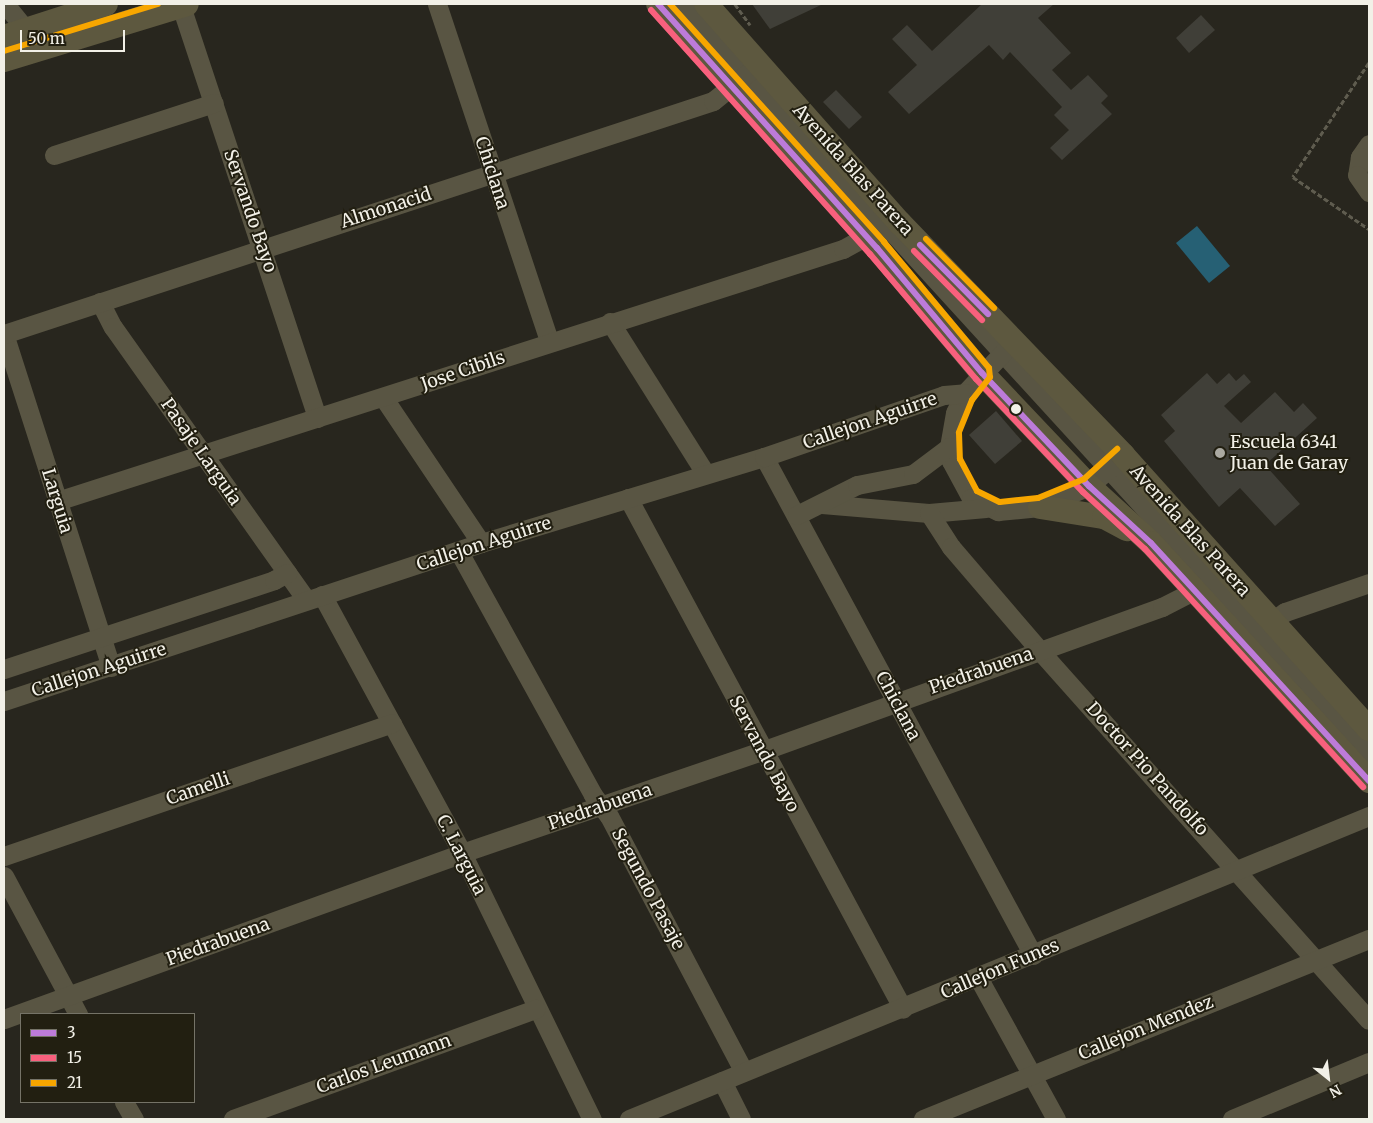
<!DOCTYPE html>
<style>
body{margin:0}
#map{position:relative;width:1373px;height:1123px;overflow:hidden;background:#28261e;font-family:Merriweather,serif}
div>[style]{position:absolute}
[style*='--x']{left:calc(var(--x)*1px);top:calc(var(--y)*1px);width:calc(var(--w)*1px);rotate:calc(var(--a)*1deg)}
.water>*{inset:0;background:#266074}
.building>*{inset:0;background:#403f38}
.path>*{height:2.5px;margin-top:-1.25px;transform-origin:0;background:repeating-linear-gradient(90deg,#5f5c4f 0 5px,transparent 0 7.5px)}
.minor>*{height:19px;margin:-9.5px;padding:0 9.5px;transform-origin:9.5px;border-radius:9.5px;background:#595543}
.major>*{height:24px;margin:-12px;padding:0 12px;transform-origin:12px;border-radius:12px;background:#5d583f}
.bus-1>*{height:6px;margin:-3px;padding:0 3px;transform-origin:3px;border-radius:3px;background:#bd7bd9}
.bus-2>*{height:6px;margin:-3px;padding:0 3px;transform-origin:3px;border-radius:3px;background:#f8607d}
.bus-3>*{height:6px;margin:-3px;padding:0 3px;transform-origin:3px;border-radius:3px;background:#f7a600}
.dots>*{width:14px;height:14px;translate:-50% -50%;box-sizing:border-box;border:2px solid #221f11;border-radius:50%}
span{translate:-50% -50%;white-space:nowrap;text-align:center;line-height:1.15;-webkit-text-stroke:4px #221f11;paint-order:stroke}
.street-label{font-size:18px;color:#f2f0e7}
.poi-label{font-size:18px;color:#f2f0e7}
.left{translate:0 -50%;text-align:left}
.frame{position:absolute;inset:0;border:5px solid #f2f0e7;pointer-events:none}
.legend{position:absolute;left:20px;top:1013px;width:175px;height:90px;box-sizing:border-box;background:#221f11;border:1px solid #757367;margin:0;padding:6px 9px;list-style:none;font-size:15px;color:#f2f0e7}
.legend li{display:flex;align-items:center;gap:10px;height:25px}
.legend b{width:25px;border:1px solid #757367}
.north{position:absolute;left:1303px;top:1053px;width:50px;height:50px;-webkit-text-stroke:4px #221f11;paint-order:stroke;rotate:151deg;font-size:14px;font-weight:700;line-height:20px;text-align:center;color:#f2f0e7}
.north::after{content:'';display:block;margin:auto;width:18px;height:22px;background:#f2f0e7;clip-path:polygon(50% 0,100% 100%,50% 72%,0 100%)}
.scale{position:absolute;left:20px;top:30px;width:105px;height:22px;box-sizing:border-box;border:2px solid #f2f0e7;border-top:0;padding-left:6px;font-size:15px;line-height:18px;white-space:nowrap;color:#f2f0e7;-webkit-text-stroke:4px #221f11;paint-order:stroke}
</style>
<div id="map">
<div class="water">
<i style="clip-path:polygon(1197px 226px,1230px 266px,1209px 283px,1176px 243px)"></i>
</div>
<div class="building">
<i style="clip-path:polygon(752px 4px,823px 4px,770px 29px)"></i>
<i style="clip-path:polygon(982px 4px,1054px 4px,1038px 18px,1071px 53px,1052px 70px,1071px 90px,1088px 75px,1108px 96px,1101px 103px,1112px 114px,1062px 160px,1050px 148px,1069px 130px,1054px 115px,1062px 107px,1010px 52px,1003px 60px,989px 45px,909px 114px,888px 92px,917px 65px,892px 39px,907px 25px,932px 51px)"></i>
<i style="clip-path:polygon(1201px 15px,1215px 30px,1189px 53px,1176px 38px)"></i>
<i style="clip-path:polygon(836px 90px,862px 117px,849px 129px,823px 102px)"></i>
<i style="clip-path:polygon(1207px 373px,1217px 384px,1229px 373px,1236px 381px,1244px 374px,1251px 382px,1224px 406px,1241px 423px,1275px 392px,1294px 412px,1303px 403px,1317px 418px,1265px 465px,1300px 504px,1275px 526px,1240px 488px,1219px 507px,1164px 441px,1175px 431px,1161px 415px)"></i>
<i style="clip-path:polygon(996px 411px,1022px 441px,995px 464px,969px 435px)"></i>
</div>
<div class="path">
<i style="--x:735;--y:4;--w:26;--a:54"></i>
<i style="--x:1369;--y:63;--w:137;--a:123.7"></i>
<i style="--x:1293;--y:177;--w:92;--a:34.4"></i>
</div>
<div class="minor">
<i style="--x:5;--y:4;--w:33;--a:51"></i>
<i style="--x:437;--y:4;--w:355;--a:71.6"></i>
<i style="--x:684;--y:4;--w:1016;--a:47.59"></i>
<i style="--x:181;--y:6;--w:434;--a:71.7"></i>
<i style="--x:1369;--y:144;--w:16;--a:125"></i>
<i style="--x:1360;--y:157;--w:18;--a:99"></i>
<i style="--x:1357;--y:175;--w:21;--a:55"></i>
<i style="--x:54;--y:155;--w:168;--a:-18"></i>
<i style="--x:100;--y:302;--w:28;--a:63"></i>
<i style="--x:113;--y:327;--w:334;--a:54.7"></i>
<i style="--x:610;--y:322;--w:178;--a:57.8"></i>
<i style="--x:1011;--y:344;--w:67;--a:133.2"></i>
<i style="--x:965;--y:393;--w:22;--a:117"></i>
<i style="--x:955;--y:413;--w:35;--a:100"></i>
<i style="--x:949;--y:447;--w:14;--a:82"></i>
<i style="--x:951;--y:461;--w:42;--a:61.6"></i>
<i style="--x:971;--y:498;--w:30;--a:26"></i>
<i style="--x:998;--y:511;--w:42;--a:-5.4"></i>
<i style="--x:1040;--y:507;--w:53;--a:-23.2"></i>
<i style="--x:1089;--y:486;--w:40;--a:-41"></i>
<i style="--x:383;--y:397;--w:176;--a:56.1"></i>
<i style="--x:764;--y:457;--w:566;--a:61.62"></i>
<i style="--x:628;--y:498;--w:580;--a:61.71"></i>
<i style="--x:57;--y:501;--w:825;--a:-17.78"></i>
<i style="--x:843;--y:249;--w:26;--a:-29"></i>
<i style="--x:822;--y:504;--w:107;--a:4.8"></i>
<i style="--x:929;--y:513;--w:57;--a:-5"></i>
<i style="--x:929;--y:513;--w:40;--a:57.1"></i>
<i style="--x:951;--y:547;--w:137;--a:49.4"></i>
<i style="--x:1040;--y:651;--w:494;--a:48.3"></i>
<i style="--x:797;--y:515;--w:67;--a:-26.6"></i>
<i style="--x:857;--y:485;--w:57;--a:-11.1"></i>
<i style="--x:913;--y:474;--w:45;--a:-36.9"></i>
<i style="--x:459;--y:552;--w:277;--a:61.1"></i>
<i style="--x:593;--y:795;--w:26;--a:53"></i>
<i style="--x:609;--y:816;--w:289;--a:62.2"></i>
<i style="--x:322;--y:595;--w:294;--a:61.5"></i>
<i style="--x:462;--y:853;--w:296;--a:64"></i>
<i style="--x:1271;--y:622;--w:17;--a:-36"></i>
<i style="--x:1285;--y:612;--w:89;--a:-19"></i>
<i style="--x:111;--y:667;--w:350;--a:-107.8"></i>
<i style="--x:4;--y:334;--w:746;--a:-18.19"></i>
<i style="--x:713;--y:101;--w:59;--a:-38.8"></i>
<i style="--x:4;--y:669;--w:284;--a:-18.2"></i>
<i style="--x:274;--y:580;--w:15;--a:-28"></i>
<i style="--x:4;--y:701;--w:502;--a:-18.33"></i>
<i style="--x:481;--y:543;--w:296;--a:-16.9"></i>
<i style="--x:764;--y:457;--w:190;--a:-19"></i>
<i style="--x:944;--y:395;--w:21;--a:-5"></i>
<i style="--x:4;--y:856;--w:410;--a:-18.9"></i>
<i style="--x:4;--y:876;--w:157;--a:61.8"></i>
<i style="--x:979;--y:979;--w:160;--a:61.2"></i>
<i style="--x:4;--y:1019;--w:487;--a:-19.9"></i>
<i style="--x:462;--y:853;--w:317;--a:-18.8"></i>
<i style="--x:762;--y:751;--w:425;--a:-19.8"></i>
<i style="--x:1162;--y:607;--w:36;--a:-27"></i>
<i style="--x:722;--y:1081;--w:42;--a:63.4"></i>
<i style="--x:124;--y:1102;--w:20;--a:60"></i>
<i style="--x:233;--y:1119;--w:322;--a:-20"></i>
<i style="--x:629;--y:1119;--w:800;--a:-22.27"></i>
<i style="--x:923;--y:1119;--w:481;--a:-22"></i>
<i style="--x:1232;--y:1119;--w:148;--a:-22.6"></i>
</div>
<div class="major">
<i style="--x:658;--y:4;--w:328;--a:48.1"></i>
<i style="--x:877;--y:248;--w:163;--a:50"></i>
<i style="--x:982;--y:373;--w:156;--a:46.6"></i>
<i style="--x:1089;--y:486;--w:84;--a:42.6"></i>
<i style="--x:1151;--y:543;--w:323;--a:47.5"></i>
<i style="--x:706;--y:4;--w:293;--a:48.5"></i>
<i style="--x:900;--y:223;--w:322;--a:46.1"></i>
<i style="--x:1123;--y:455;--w:368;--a:48.1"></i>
<i style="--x:4;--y:37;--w:107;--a:-17.9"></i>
<i style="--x:4;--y:60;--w:191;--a:-17"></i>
<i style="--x:1040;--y:507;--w:65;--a:8.9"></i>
<i style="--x:1104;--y:517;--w:26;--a:28"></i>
</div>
<div class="bus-1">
<i style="--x:658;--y:4;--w:328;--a:48.1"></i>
<i style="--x:877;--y:248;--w:163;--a:50"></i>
<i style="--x:982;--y:373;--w:156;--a:46.6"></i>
<i style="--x:1089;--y:486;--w:84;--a:42.6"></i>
<i style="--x:1151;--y:543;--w:323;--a:47.5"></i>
<i style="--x:920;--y:245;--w:97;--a:45.4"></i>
</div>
<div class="bus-2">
<i style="--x:651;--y:10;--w:328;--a:48.1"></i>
<i style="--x:870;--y:254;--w:164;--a:49.7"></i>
<i style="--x:976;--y:379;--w:156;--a:46.6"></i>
<i style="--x:1083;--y:492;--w:84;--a:42.6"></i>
<i style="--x:1145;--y:549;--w:323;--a:47.5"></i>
<i style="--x:914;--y:251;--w:97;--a:45.4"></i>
</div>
<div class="bus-3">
<i style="--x:670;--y:4;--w:320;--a:48"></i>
<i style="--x:884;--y:242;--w:164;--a:50.2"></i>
<i style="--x:989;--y:368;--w:9;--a:84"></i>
<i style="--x:990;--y:377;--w:29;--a:128"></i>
<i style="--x:972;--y:400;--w:35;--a:112"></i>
<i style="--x:959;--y:433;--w:26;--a:88"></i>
<i style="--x:960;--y:459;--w:36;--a:62"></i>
<i style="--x:977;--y:491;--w:25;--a:26"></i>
<i style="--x:1000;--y:502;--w:38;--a:-6"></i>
<i style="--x:1038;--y:498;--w:50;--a:-22.4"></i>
<i style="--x:1084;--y:479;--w:45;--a:-42.3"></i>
<i style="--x:4;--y:51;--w:161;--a:-17"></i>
<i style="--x:926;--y:239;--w:97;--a:45.4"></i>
</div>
<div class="dots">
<i style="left:1016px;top:409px;background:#f2f0e7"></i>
<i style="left:1220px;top:453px;background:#aba9a1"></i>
</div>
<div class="street-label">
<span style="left:853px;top:170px;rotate:48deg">Avenida Blas Parera</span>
<span style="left:492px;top:173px;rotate:72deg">Chiclana</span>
<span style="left:386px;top:208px;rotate:-18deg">Almonacid</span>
<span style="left:250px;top:211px;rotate:71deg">Servando Bayo</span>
<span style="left:463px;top:371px;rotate:-19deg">Jose Cibils</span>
<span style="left:870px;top:421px;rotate:-19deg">Callejon Aguirre</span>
<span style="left:201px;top:452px;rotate:55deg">Pasaje Larguia</span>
<span style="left:57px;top:501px;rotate:73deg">Larguia</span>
<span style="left:1190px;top:531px;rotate:48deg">Avenida Blas Parera</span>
<span style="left:484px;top:544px;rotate:-18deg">Callejon Aguirre</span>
<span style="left:99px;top:670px;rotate:-18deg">Callejon Aguirre</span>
<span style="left:981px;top:671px;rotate:-19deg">Piedrabuena</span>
<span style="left:898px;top:706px;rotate:62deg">Chiclana</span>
<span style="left:764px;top:754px;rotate:62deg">Servando Bayo</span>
<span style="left:1147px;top:769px;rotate:48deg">Doctor Pio Pandolfo</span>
<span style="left:198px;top:789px;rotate:-19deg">Camelli</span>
<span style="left:600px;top:807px;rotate:-19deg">Piedrabuena</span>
<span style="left:461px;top:855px;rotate:63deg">C. Larguia</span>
<span style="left:648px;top:889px;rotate:62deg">Segundo Pasaje</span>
<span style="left:218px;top:942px;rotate:-20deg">Piedrabuena</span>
<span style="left:1000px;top:969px;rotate:-23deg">Callejon Funes</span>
<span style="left:1146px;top:1028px;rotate:-22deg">Callejon Mendez</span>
<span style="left:384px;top:1064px;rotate:-20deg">Carlos Leumann</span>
</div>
<div class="poi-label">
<span class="left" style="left:1230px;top:453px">Escuela 6341<br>Juan de Garay</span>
</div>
<div class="frame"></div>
<ul class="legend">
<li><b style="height:6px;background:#bd7bd9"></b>3</li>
<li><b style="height:6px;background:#f8607d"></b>15</li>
<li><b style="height:6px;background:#f7a600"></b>21</li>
</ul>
<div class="north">N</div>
<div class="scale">50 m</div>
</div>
